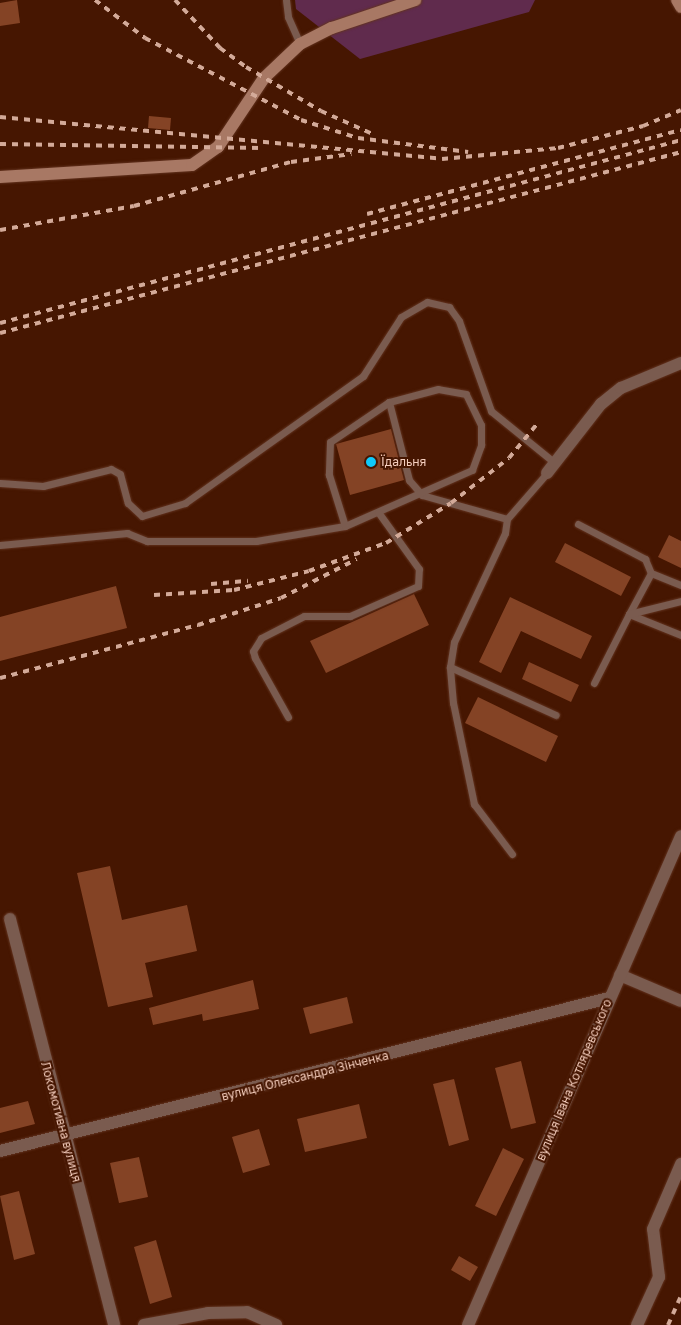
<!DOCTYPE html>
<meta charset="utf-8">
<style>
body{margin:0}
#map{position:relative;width:681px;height:1325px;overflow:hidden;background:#461601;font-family:"Golos Text",sans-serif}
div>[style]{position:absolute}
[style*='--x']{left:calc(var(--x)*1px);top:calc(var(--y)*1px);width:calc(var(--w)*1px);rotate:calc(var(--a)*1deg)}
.green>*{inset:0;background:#602b4d}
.building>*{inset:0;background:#844325}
.roads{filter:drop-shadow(0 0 1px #62331f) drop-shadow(0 0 1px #62331f)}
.lane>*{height:7px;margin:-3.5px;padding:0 3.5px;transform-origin:3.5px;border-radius:3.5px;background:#7a5b4f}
.street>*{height:12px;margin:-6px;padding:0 6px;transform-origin:6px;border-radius:6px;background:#7a5b4f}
.secondary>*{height:12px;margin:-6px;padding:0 6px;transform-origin:6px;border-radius:6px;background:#a87864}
.rail>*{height:4px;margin-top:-2px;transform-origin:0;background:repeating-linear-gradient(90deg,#d3aa99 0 6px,transparent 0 12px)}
.dots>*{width:14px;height:14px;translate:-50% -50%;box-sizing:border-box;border:2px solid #461601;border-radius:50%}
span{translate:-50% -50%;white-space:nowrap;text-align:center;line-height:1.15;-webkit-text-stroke:4px #461601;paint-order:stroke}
.poi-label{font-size:12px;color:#f5cebe}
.left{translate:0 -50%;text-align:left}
.street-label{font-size:12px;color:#f5cebe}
</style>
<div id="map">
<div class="green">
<i style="clip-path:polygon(295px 0,535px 0,529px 12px,360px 59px,296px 9px)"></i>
</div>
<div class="building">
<i style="clip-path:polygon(17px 0,20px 23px,0 26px,0 3px)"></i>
<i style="clip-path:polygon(149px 116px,171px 118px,170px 130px,148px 128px)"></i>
<i style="clip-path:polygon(391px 429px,404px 480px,350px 495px,336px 444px)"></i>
<i style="clip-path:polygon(669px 535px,681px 541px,681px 568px,658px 557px)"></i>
<i style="clip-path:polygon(565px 543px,631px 577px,621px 596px,555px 562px)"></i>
<i style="clip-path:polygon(116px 586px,127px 628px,0 661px,0 617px)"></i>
<i style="clip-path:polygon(414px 594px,429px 625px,326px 673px,310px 641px)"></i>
<i style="clip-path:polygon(510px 597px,592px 636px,581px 659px,521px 631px,501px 673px,479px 662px)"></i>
<i style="clip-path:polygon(529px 662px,579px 685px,571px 702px,522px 679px)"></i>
<i style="clip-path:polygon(478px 697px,558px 736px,546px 762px,465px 723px)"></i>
<i style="clip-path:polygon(110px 866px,122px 920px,187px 905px,197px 951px,145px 963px,153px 997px,108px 1007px,77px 873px)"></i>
<i style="clip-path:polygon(253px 980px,259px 1009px,203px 1021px,202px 1014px,153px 1025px,149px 1008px)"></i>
<i style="clip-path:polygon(347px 997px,353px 1023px,310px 1034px,303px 1008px)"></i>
<i style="clip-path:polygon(521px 1061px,536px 1123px,511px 1129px,495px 1068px)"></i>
<i style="clip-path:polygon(454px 1079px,469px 1140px,449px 1146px,433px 1084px)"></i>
<i style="clip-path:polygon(28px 1101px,35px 1124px,0 1133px,0 1108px)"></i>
<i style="clip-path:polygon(359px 1104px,367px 1138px,305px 1152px,297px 1119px)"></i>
<i style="clip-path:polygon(259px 1129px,270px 1165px,243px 1173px,232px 1137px)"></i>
<i style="clip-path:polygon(503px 1148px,524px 1159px,496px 1216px,475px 1206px)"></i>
<i style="clip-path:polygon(139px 1157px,148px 1197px,119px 1203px,110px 1163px)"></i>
<i style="clip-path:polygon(19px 1191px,35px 1254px,14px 1260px,0 1196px)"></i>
<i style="clip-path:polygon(156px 1240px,172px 1297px,150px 1304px,134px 1247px)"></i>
<i style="clip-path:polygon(459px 1256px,478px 1267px,470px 1281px,451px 1270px)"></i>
</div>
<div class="roads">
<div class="lane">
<i style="--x:286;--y:0;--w:17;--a:83"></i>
<i style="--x:288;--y:17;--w:30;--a:66"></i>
<i style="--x:389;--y:402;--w:81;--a:75.6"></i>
<i style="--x:409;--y:480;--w:20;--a:49"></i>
<i style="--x:422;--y:495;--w:88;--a:15.8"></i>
<i style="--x:0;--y:483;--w:43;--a:4"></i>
<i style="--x:43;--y:486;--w:70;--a:-14"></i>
<i style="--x:111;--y:469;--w:10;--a:29"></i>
<i style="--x:120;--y:474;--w:30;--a:75"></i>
<i style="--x:128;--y:503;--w:19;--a:43"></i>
<i style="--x:142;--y:516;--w:45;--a:-16.8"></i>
<i style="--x:185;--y:503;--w:219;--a:-35.5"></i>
<i style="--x:363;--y:376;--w:70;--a:-57.2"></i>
<i style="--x:401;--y:317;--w:30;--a:-30"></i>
<i style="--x:427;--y:302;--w:23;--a:13"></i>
<i style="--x:449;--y:307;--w:17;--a:54"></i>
<i style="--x:459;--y:321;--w:96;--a:70.4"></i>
<i style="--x:491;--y:411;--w:82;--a:39.1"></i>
<i style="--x:578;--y:524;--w:76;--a:27.6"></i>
<i style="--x:645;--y:559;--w:15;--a:67"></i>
<i style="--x:651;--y:573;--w:32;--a:22"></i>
<i style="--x:0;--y:545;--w:128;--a:-5.4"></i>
<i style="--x:127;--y:533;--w:22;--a:22"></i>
<i style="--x:147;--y:541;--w:109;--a:0"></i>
<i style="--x:256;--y:541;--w:90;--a:-9.6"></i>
<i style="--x:345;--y:526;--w:139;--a:-23.8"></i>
<i style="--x:472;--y:470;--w:27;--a:-70"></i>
<i style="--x:481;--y:445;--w:20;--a:-90"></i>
<i style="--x:481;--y:425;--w:34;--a:-116"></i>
<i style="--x:466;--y:394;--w:28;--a:-170"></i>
<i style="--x:438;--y:389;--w:51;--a:165.1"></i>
<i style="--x:389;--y:402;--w:71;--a:145.9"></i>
<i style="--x:330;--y:442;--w:33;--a:92"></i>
<i style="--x:329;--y:475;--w:53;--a:72.6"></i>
<i style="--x:651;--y:573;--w:47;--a:118.2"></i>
<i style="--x:629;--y:614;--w:56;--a:22"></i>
<i style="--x:450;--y:667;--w:116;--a:24.4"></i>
<i style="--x:594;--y:683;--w:77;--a:-63.1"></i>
<i style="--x:629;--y:614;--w:54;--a:-14"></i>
<i style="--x:288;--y:717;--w:68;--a:-119.2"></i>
<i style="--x:255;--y:658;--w:7;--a:-106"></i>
<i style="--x:253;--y:651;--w:15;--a:-58"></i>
<i style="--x:261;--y:638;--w:48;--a:-27.1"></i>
<i style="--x:304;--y:616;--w:46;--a:0"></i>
<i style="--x:350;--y:616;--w:74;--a:-23.8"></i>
<i style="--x:418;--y:586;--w:17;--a:-87"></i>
<i style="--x:419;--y:569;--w:70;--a:-125.7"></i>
<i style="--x:512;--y:854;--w:63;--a:-127.2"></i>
<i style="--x:474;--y:804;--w:103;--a:-101.7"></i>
<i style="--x:453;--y:703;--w:36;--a:-95"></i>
<i style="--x:450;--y:667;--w:25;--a:-81"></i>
<i style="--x:454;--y:642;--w:120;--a:-64.9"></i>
<i style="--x:505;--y:533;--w:14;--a:-82"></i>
<i style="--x:507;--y:519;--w:61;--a:-49"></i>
</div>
<div class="street">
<i style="--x:547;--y:473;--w:88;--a:-52"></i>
<i style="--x:601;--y:404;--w:26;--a:-39"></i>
<i style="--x:621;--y:388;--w:65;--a:-22.6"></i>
<i style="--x:10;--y:919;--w:419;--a:75.6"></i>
<i style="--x:620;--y:975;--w:66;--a:23.1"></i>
<i style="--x:0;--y:1151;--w:628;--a:-14.1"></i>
<i style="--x:144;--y:1325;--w:65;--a:-10.6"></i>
<i style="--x:208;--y:1313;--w:39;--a:-1"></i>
<i style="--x:247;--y:1312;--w:32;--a:24"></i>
<i style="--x:468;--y:1325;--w:533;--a:-66.46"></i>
<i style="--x:637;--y:1325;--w:53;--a:-65.4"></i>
<i style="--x:659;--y:1277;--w:48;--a:-97.1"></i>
<i style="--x:653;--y:1229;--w:71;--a:-66.7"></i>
</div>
<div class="secondary">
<i style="--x:677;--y:0;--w:8;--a:60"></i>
<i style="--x:0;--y:177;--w:192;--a:-3.6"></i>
<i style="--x:192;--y:165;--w:32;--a:-35"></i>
<i style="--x:218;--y:147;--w:83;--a:-56.3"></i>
<i style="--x:264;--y:78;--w:50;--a:-43.4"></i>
<i style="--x:300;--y:44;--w:36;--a:-27"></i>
<i style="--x:332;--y:28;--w:88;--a:-18.6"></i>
</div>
</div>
<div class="rail">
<i style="--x:95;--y:0;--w:63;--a:37.2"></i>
<i style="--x:145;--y:38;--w:176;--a:27.7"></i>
<i style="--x:301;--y:120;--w:60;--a:17.5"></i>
<i style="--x:358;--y:138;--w:111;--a:7.3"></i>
<i style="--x:175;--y:0;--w:66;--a:46.8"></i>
<i style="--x:220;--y:48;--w:32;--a:36"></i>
<i style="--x:246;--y:67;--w:87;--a:30.4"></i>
<i style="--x:321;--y:111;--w:59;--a:24"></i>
<i style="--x:0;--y:117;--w:444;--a:5.4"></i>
<i style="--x:442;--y:159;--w:117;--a:-5.4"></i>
<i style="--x:558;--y:148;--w:88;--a:-14.5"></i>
<i style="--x:643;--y:126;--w:41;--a:-22.8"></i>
<i style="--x:0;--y:144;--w:262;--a:0.9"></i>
<i style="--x:367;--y:214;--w:325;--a:-15"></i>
<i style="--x:0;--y:230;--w:136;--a:-10.2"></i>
<i style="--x:134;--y:206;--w:163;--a:-15.7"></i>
<i style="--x:291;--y:162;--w:61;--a:-7.6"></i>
<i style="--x:0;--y:323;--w:705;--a:-15.04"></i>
<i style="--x:0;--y:333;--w:705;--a:-14.88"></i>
<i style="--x:211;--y:584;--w:37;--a:-5"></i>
<i style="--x:154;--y:595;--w:80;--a:-3.6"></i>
<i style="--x:234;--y:590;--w:77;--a:-14.2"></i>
<i style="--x:309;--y:571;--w:82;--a:-20"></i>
<i style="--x:386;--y:543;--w:76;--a:-31.6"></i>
<i style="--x:451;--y:503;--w:73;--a:-37.8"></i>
<i style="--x:509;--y:458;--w:44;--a:-50.5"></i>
<i style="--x:0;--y:678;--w:205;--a:-15"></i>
<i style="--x:198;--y:625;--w:87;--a:-18"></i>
<i style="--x:281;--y:598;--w:85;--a:-27.2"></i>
<i style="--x:668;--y:1325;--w:32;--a:-66"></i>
</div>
<div class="dots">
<i style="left:371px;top:462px;background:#10cafa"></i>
</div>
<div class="poi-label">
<span class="left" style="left:381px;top:462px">Їдальня</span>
</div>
<div class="street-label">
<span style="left:305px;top:1076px;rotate:-14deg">вулиця Олександра Зінченка</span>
<span style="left:574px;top:1080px;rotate:-67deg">вулиця Івана Котляревського</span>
<span style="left:61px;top:1122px;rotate:75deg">Локомотивна вулиця</span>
</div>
</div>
